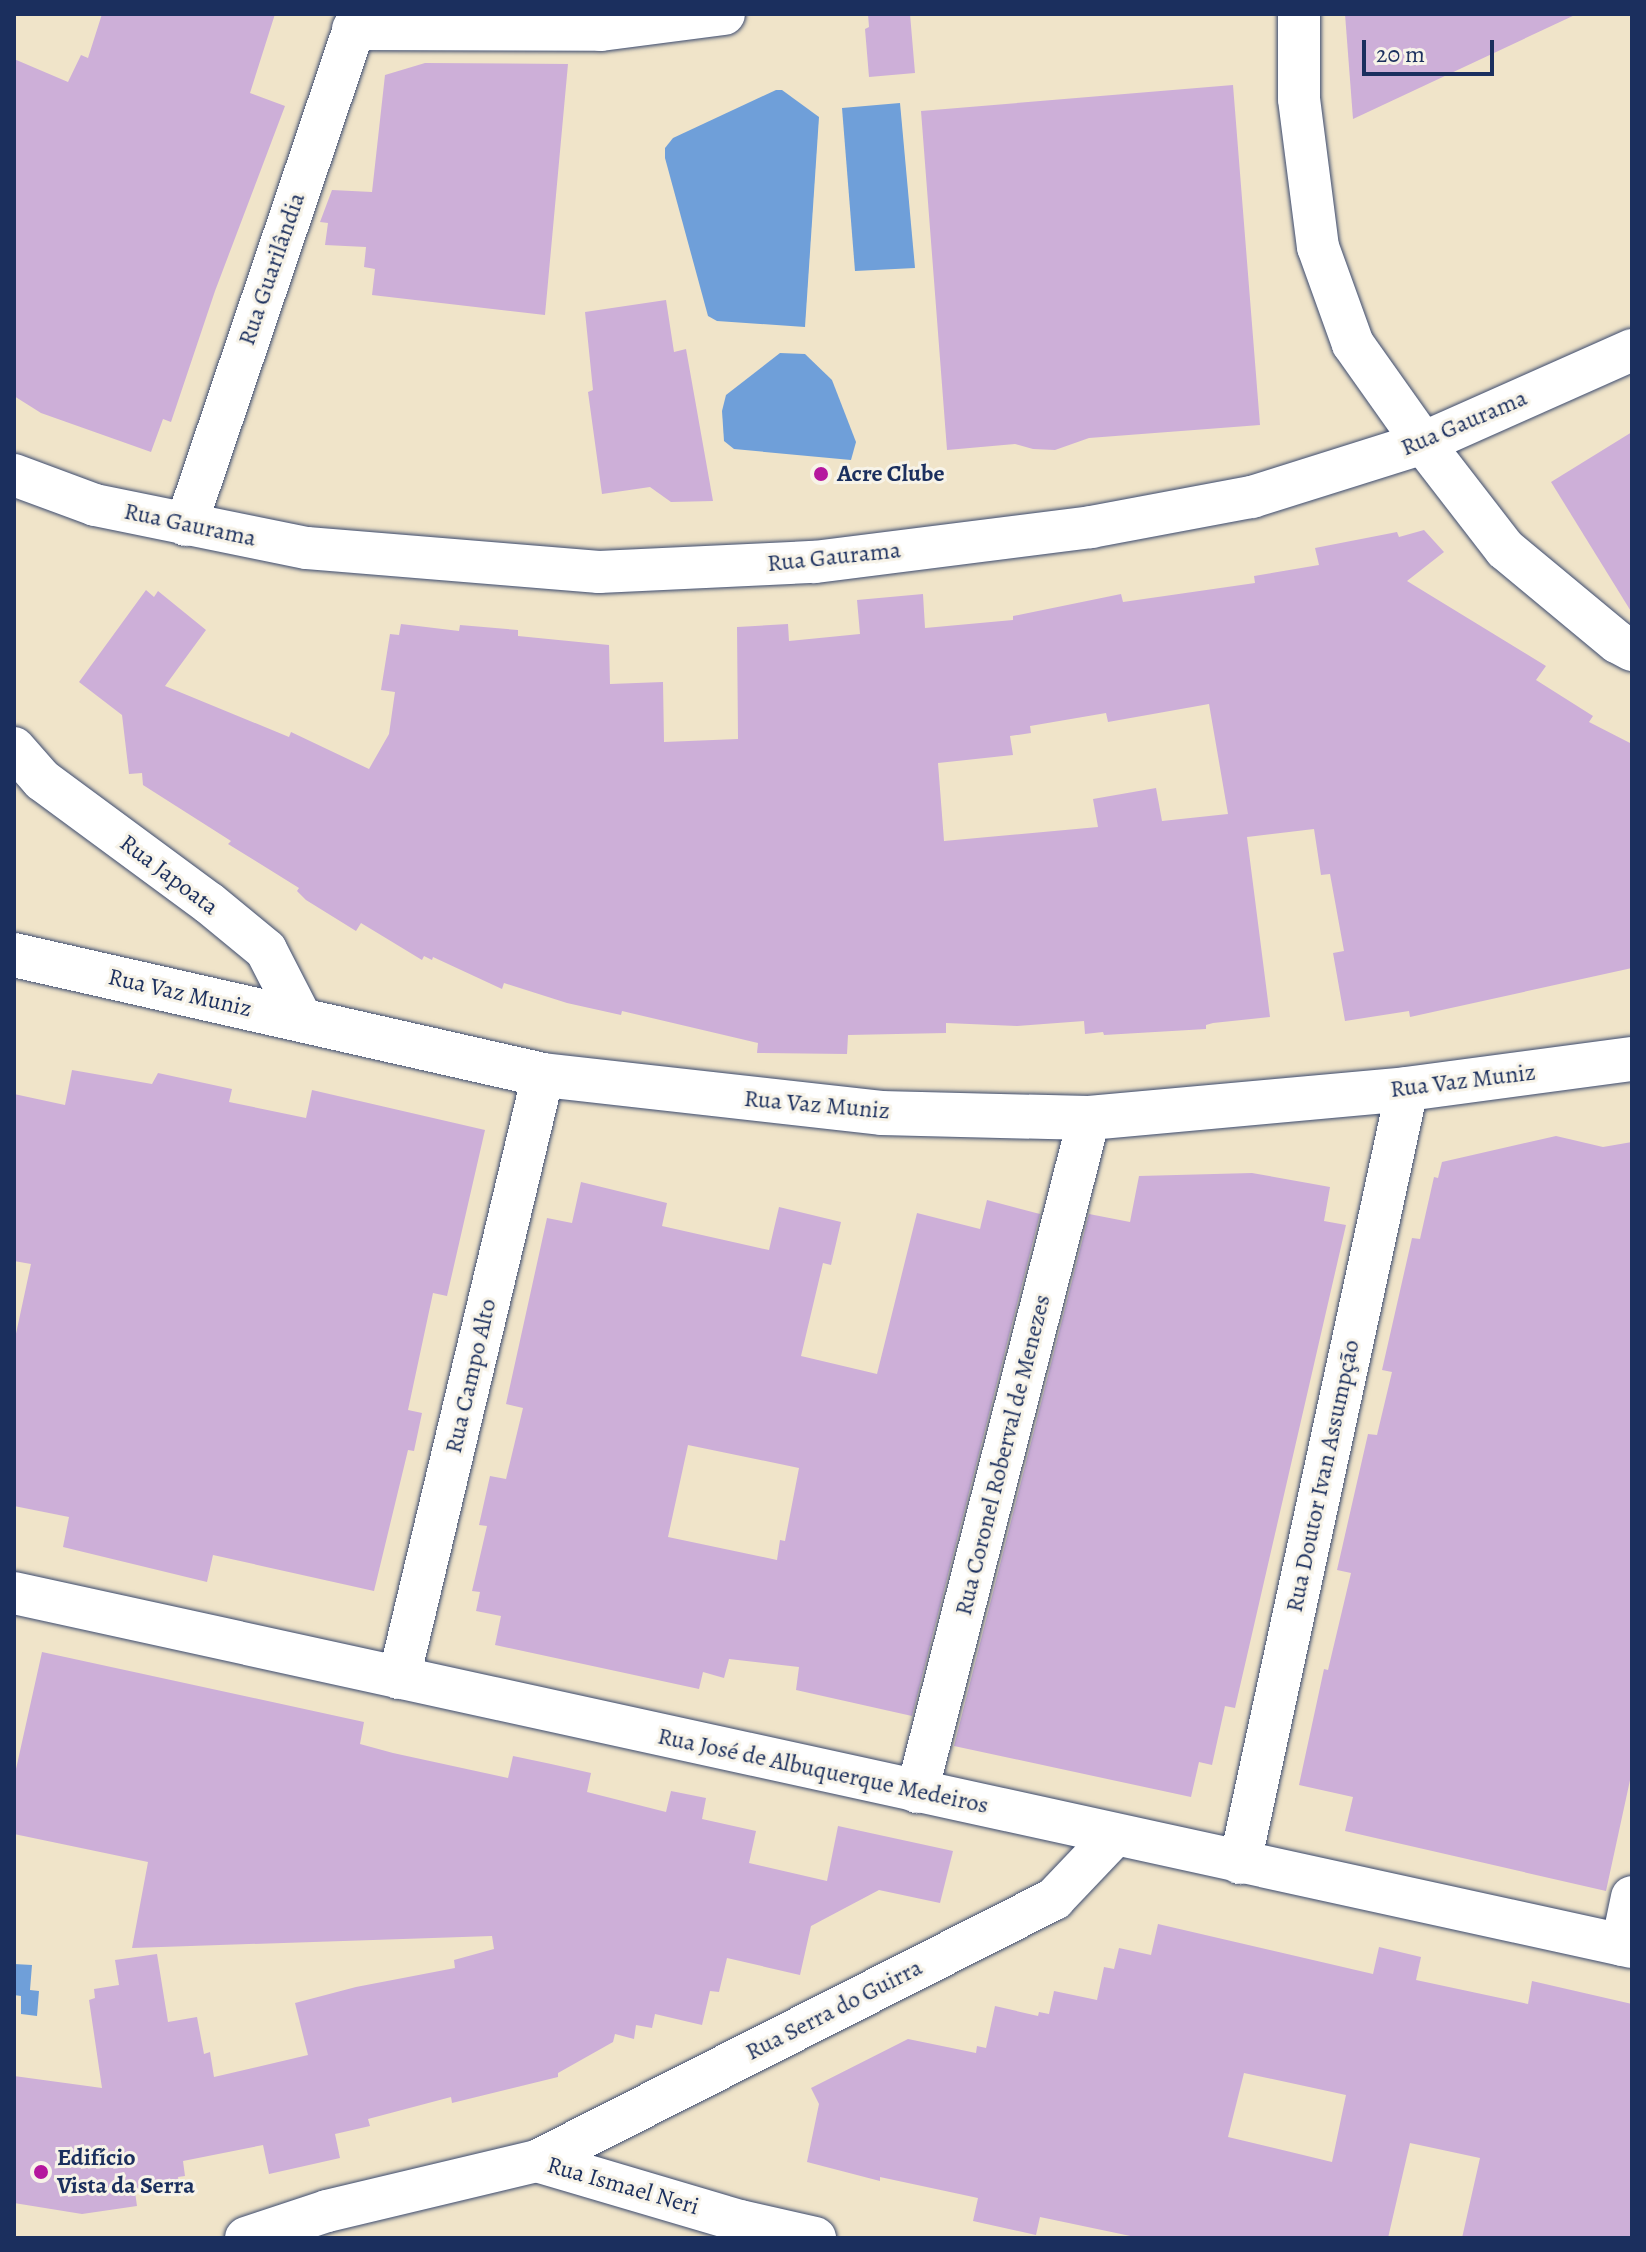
<!DOCTYPE html>
<meta charset="utf-8">
<style>
body{margin:0}
#map{position:relative;width:1646px;height:2252px;overflow:hidden;background:#f0e4c9;font-family:Alegreya,serif}
div>[style]{position:absolute}
[style*='--x']{left:calc(var(--x)*1px);top:calc(var(--y)*1px);width:calc(var(--w)*1px);rotate:calc(var(--a)*1deg)}
.water>*{inset:0;background:#6f9fd9}
.building>*{inset:0;background:#cdafd8}
.roads{filter:drop-shadow(0 0 2px #3b4a6e) drop-shadow(0 0 2px #3b4a6e)}
.street>*{height:42px;margin:-21px;padding:0 21px;transform-origin:21px;border-radius:21px;background:#fff}
.secondary>*{height:44px;margin:-22px;padding:0 22px;transform-origin:22px;border-radius:22px;background:#fff}
.dots>*{width:22px;height:22px;translate:-50% -50%;box-sizing:border-box;border:4px solid #f7f3e8;border-radius:50%}
span{translate:-50% -50%;white-space:nowrap;text-align:center;line-height:1.15;-webkit-text-stroke:6px #f7f3e8;paint-order:stroke}
.street-label{font-size:24px;color:#1b2f5e}
.poi-label{font-size:24px;color:#1b2f5e;font-weight:700}
.left{translate:0 -50%;text-align:left}
.frame{position:absolute;inset:0;border:16px solid #1b2f5e;pointer-events:none}
.scale{position:absolute;left:1362px;top:40px;width:132px;height:36px;box-sizing:border-box;border:4px solid #1b2f5e;border-top:0;padding-left:10px;font-size:24px;line-height:28px;white-space:nowrap;color:#1b2f5e;-webkit-text-stroke:6px #f7f3e8;paint-order:stroke}
</style>
<div id="map">
<div class="water">
<i style="clip-path:polygon(776px 90px,782px 90px,819px 117px,805px 327px,717px 321px,708px 316px,665px 158px,665px 148px,673px 138px)"></i>
<i style="clip-path:polygon(900px 103px,915px 268px,855px 271px,842px 108px)"></i>
<i style="clip-path:polygon(780px 353px,805px 354px,832px 380px,856px 442px,851px 460px,734px 449px,724px 441px,722px 411px,726px 395px)"></i>
<i style="clip-path:polygon(14px 1964px,32px 1965px,30px 1990px,39px 1991px,37px 2016px,21px 2014px,21px 1996px,14px 1995px)"></i>
</div>
<div class="building">
<i style="clip-path:polygon(102px 14px,275px 14px,250px 93px,285px 106px,215px 291px,171px 422px,163px 419px,151px 452px,41px 413px,14px 396px,14px 59px,68px 82px,81px 55px,88px 58px)"></i>
<i style="clip-path:polygon(868px 14px,910px 14px,915px 73px,869px 77px,865px 29px,869px 27px)"></i>
<i style="clip-path:polygon(1345px 14px,1577px 14px,1353px 119px)"></i>
<i style="clip-path:polygon(425px 63px,568px 64px,545px 315px,372px 295px,375px 269px,364px 267px,366px 247px,325px 245px,328px 223px,320px 222px,332px 190px,372px 192px,385px 75px)"></i>
<i style="clip-path:polygon(1233px 85px,1260px 425px,1089px 438px,1055px 450px,1033px 449px,1015px 444px,947px 450px,921px 111px)"></i>
<i style="clip-path:polygon(666px 300px,674px 352px,686px 349px,713px 501px,671px 502px,650px 487px,602px 494px,588px 392px,593px 390px,585px 312px)"></i>
<i style="clip-path:polygon(1632px 432px,1632px 613px,1551px 482px)"></i>
<i style="clip-path:polygon(evenodd,1424px 530px,1444px 552px,1407px 581px,1546px 666px,1536px 680px,1593px 716px,1589px 722px,1632px 744px,1632px 968px,1410px 1017px,1409px 1011px,1345px 1021px,1333px 953px,1344px 951px,1330px 874px,1321px 875px,1314px 829px,1247px 837px,1270px 1017px,1213px 1023px,1206px 1025px,1206px 1029px,1104px 1035px,1103px 1032px,1085px 1034px,1084px 1021px,1017px 1026px,946px 1023px,946px 1033px,848px 1035px,847px 1054px,757px 1053px,758px 1043px,622px 1011px,621px 1015px,567px 1003px,504px 983px,502px 989px,433px 957px,432px 960px,424px 956px,422px 960px,361px 923px,356px 931px,306px 900px,297px 891px,299px 888px,228px 844px,231px 841px,143px 785px,142px 773px,129px 774px,122px 715px,79px 682px,146px 590px,154px 597px,158px 591px,206px 630px,165px 686px,289px 737px,291px 732px,369px 769px,389px 734px,395px 692px,381px 690px,390px 634px,399px 635px,401px 624px,459px 631px,460px 625px,518px 630px,518px 636px,609px 645px,610px 684px,663px 682px,664px 742px,738px 739px,737px 627px,788px 624px,789px 641px,860px 634px,857px 600px,923px 594px,925px 628px,1013px 620px,1013px 616px,1121px 594px,1123px 602px,1255px 583px,1254px 576px,1319px 565px,1315px 548px,1397px 532px,1399px 537px,1424px 530px,1209px 704px,1228px 814px,1162px 821px,1156px 788px,1093px 799px,1098px 827px,944px 841px,938px 763px,1013px 755px,1010px 736px,1031px 733px,1030px 726px,1106px 713px,1108px 722px,1209px 704px)"></i>
<i style="clip-path:polygon(72px 1070px,152px 1084px,158px 1073px,232px 1089px,229px 1102px,306px 1118px,312px 1090px,485px 1130px,447px 1296px,433px 1293px,408px 1410px,422px 1413px,414px 1451px,408px 1450px,374px 1591px,213px 1555px,207px 1582px,63px 1547px,69px 1517px,14px 1506px,14px 1343px,31px 1264px,14px 1261px,14px 1094px,65px 1105px)"></i>
<i style="clip-path:polygon(1556px 1136px,1603px 1147px,1632px 1142px,1632px 1771px,1606px 1891px,1345px 1831px,1353px 1797px,1299px 1785px,1324px 1669px,1328px 1670px,1351px 1573px,1337px 1570px,1368px 1434px,1377px 1435px,1392px 1372px,1382px 1370px,1412px 1238px,1420px 1239px,1434px 1177px,1438px 1178px,1442px 1162px)"></i>
<i style="clip-path:polygon(1252px 1173px,1330px 1187px,1324px 1221px,1346px 1225px,1235px 1708px,1225px 1706px,1212px 1765px,1199px 1762px,1191px 1797px,954px 1746px,1089px 1214px,1130px 1222px,1139px 1176px)"></i>
<i style="clip-path:polygon(evenodd,581px 1182px,667px 1203px,662px 1226px,769px 1250px,779px 1207px,841px 1222px,831px 1265px,823px 1263px,801px 1356px,877px 1374px,917px 1213px,980px 1229px,987px 1200px,1040px 1214px,912px 1716px,796px 1690px,799px 1667px,729px 1659px,724px 1678px,703px 1672px,699px 1689px,495px 1645px,501px 1616px,476px 1611px,480px 1592px,472px 1591px,487px 1526px,479px 1525px,490px 1476px,506px 1479px,523px 1408px,506px 1404px,547px 1218px,572px 1223px,581px 1182px,688px 1445px,799px 1468px,785px 1541px,780px 1540px,777px 1560px,668px 1537px,688px 1445px)"></i>
<i style="clip-path:polygon(42px 1652px,364px 1722px,360px 1744px,393px 1753px,508px 1778px,513px 1756px,551px 1764px,591px 1773px,587px 1792px,666px 1812px,671px 1791px,706px 1798px,702px 1819px,756px 1831px,749px 1863px,827px 1881px,838px 1826px,953px 1851px,940px 1903px,879px 1890px,811px 1926px,800px 1975px,727px 1958px,719px 1992px,710px 1991px,702px 2025px,655px 2014px,652px 2028px,636px 2025px,634px 2039px,615px 2034px,613px 2042px,558px 2073px,558px 2077px,452px 2103px,451px 2097px,368px 2119px,370px 2126px,335px 2134px,340px 2158px,269px 2174px,263px 2145px,183px 2161px,185px 2176px,178px 2177px,179px 2184px,135px 2192px,137px 2206px,82px 2214px,14px 2203px,14px 2076px,102px 2088px,89px 2000px,95px 1998px,94px 1989px,119px 1985px,115px 1960px,157px 1954px,168px 2022px,197px 2017px,204px 2054px,210px 2052px,214px 2077px,308px 2055px,295px 2003px,356px 1987px,455px 1968px,454px 1960px,494px 1949px,492px 1936px,132px 1948px,148px 1862px,14px 1834px,14px 1778px)"></i>
<i style="clip-path:polygon(evenodd,1158px 1924px,1373px 1974px,1379px 1947px,1421px 1957px,1416px 1980px,1528px 2004px,1532px 1981px,1632px 2004px,1632px 2238px,1462px 2238px,1480px 2158px,1410px 2143px,1388px 2238px,1140px 2238px,1040px 2217px,1036px 2235px,973px 2221px,978px 2198px,880px 2177px,880px 2181px,807px 2162px,819px 2104px,811px 2088px,908px 2039px,976px 2053px,977px 2046px,986px 2048px,995px 2006px,1038px 2016px,1039px 2012px,1049px 2014px,1054px 1991px,1097px 2000px,1104px 1967px,1114px 1969px,1119px 1948px,1151px 1955px,1158px 1924px,1244px 2073px,1346px 2095px,1332px 2162px,1228px 2137px,1244px 2073px)"></i>
</div>
<div class="roads">
<div class="street">
<i style="--x:1299;--y:14;--w:85;--a:90"></i>
<i style="--x:1299;--y:99;--w:149;--a:82.7"></i>
<i style="--x:1318;--y:247;--w:103;--a:70.2"></i>
<i style="--x:1353;--y:344;--w:121;--a:54.7"></i>
<i style="--x:1423;--y:443;--w:134;--a:52.3"></i>
<i style="--x:1505;--y:549;--w:146;--a:39.7"></i>
<i style="--x:1617;--y:642;--w:17;--a:28"></i>
<i style="--x:353;--y:29;--w:248;--a:0.2"></i>
<i style="--x:601;--y:30;--w:124;--a:-7.4"></i>
<i style="--x:14;--y:475;--w:86;--a:20.3"></i>
<i style="--x:95;--y:505;--w:216;--a:11.5"></i>
<i style="--x:307;--y:548;--w:293;--a:4.7"></i>
<i style="--x:599;--y:572;--w:216;--a:-2.7"></i>
<i style="--x:815;--y:562;--w:278;--a:-7.2"></i>
<i style="--x:1091;--y:527;--w:164;--a:-10.6"></i>
<i style="--x:1252;--y:497;--w:179;--a:-17.5"></i>
<i style="--x:1423;--y:443;--w:229;--a:-24"></i>
<i style="--x:186;--y:525;--w:539;--a:-71.3"></i>
<i style="--x:14;--y:748;--w:43;--a:48.8"></i>
<i style="--x:42;--y:780;--w:207;--a:36.4"></i>
<i style="--x:209;--y:903;--w:74;--a:39.5"></i>
<i style="--x:266;--y:950;--w:79;--a:62.8"></i>
<i style="--x:14;--y:1593;--w:1656;--a:12.34"></i>
<i style="--x:399;--y:1678;--w:620;--a:-76.57"></i>
<i style="--x:917;--y:1792;--w:696;--a:-75.68"></i>
<i style="--x:1240;--y:1863;--w:792;--a:-77.82"></i>
<i style="--x:1622;--y:1945;--w:49;--a:-78.2"></i>
<i style="--x:537;--y:2161;--w:580;--a:-26.87"></i>
<i style="--x:1054;--y:1899;--w:87;--a:-46.4"></i>
<i style="--x:246;--y:2238;--w:85;--a:-18.4"></i>
<i style="--x:327;--y:2211;--w:216;--a:-13.4"></i>
<i style="--x:537;--y:2161;--w:212;--a:16.5"></i>
<i style="--x:740;--y:2221;--w:77;--a:12.8"></i>
</div>
<div class="secondary">
<i style="--x:14;--y:955;--w:542;--a:12.78"></i>
<i style="--x:543;--y:1075;--w:340;--a:6.4"></i>
<i style="--x:881;--y:1113;--w:208;--a:1.4"></i>
<i style="--x:1089;--y:1118;--w:319;--a:-5.2"></i>
<i style="--x:1407;--y:1089;--w:227;--a:-7.6"></i>
</div>
</div>
<div class="dots">
<i style="left:821px;top:474px;background:#b5179e"></i>
<i style="left:41px;top:2172px;background:#b5179e"></i>
</div>
<div class="street-label">
<span style="left:272px;top:269px;rotate:-71deg">Rua Guarilândia</span>
<span style="left:1464px;top:423px;rotate:-23deg">Rua Gaurama</span>
<span style="left:190px;top:525px;rotate:12deg">Rua Gaurama</span>
<span style="left:834px;top:557px;rotate:-6deg">Rua Gaurama</span>
<span style="left:169px;top:875px;rotate:37deg">Rua Japoata</span>
<span style="left:180px;top:993px;rotate:13deg">Rua Vaz Muniz</span>
<span style="left:1463px;top:1081px;rotate:-7deg">Rua Vaz Muniz</span>
<span style="left:817px;top:1105px;rotate:5deg">Rua Vaz Muniz</span>
<span style="left:471px;top:1376px;rotate:-77deg">Rua Campo Alto</span>
<span style="left:1003px;top:1455px;rotate:-76deg">Rua Coronel Roberval de Menezes</span>
<span style="left:1323px;top:1476px;rotate:-78deg">Rua Doutor Ivan Assumpção</span>
<span style="left:823px;top:1771px;rotate:12deg">Rua José de Albuquerque Medeiros</span>
<span style="left:834px;top:2010px;rotate:-27deg">Rua Serra do Guirra</span>
<span style="left:623px;top:2186px;rotate:16deg">Rua Ismael Neri</span>
</div>
<div class="poi-label">
<span class="left" style="left:837px;top:474px">Acre Clube</span>
<span class="left" style="left:57px;top:2172px">Edifício<br>Vista da Serra</span>
</div>
<div class="frame"></div>
<div class="scale">20 m</div>
</div>
